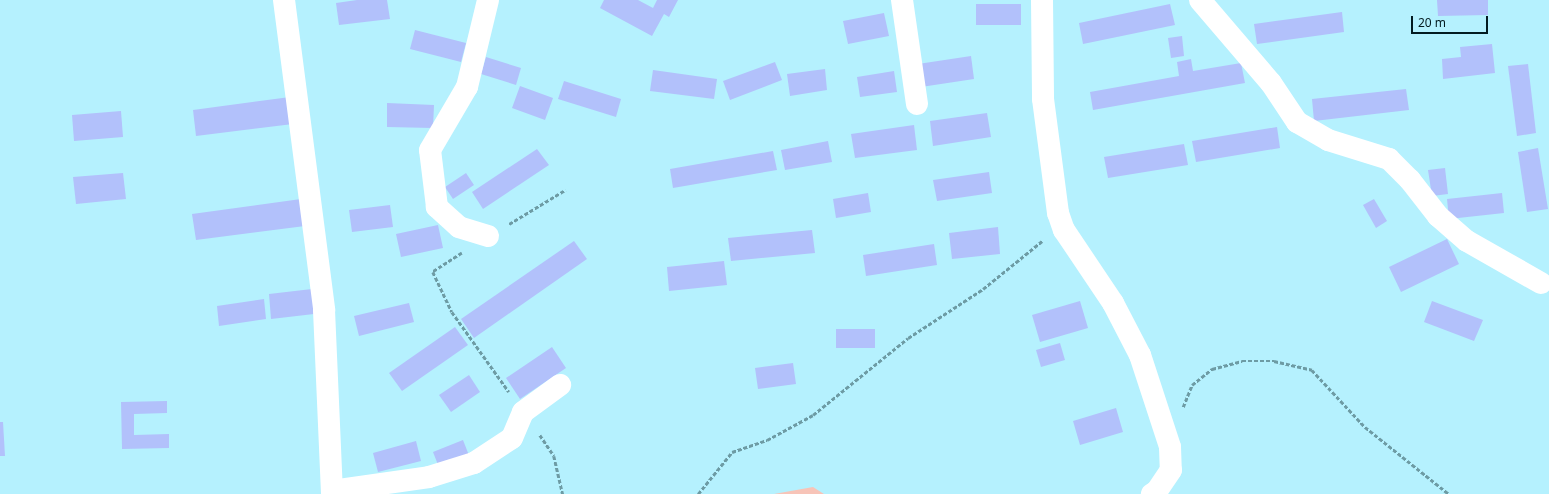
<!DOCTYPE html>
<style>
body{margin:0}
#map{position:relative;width:1549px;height:494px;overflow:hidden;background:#b5f1fe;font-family:"Noto Sans",sans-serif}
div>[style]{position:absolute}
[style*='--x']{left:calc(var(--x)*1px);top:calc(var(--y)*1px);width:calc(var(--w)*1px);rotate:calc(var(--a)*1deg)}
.green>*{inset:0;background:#f7c4b8}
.building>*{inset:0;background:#b2c1fb}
.path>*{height:2.5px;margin-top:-1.25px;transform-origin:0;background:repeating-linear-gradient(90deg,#6d9ba4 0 4px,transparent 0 6px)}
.street>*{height:22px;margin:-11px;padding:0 11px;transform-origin:11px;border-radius:11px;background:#fff}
span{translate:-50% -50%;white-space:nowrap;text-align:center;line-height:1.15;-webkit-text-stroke:4px #b5f1fe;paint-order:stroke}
.scale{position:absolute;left:1411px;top:16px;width:77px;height:18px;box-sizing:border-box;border:2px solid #031b20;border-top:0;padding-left:5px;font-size:12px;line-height:14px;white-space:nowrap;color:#031b20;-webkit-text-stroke:3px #b5f1fe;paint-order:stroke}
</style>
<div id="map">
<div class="green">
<i style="clip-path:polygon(813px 487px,824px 494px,774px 494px)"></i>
</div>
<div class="building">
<i style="clip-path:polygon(357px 0,387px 0,390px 19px,339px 25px,336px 3px)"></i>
<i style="clip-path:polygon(604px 0,638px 0,653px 8px,657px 0,678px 0,669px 17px,664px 14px,652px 36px,600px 8px)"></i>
<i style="clip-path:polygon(1437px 0,1488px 0,1488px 15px,1438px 16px)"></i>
<i style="clip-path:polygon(976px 4px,1021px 4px,1021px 25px,976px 25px)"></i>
<i style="clip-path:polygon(1170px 4px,1175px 25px,1083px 44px,1079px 23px)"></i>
<i style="clip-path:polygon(1342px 12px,1344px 32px,1257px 44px,1254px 24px)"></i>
<i style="clip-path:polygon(884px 13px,889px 36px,848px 44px,843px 21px)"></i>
<i style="clip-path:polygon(415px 30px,466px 43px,461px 62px,410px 49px)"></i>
<i style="clip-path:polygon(1182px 36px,1184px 56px,1171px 58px,1168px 38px)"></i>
<i style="clip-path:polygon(1492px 44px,1495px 73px,1443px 79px,1442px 59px,1461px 57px,1460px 47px)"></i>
<i style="clip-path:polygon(971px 56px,974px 79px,921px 87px,918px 64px)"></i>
<i style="clip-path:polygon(486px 57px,521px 68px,516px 85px,481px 74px)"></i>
<i style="clip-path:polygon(1191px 59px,1193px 71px,1241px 63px,1245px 83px,1093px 110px,1090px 92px,1179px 76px,1177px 62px)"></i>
<i style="clip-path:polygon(775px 62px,782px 80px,730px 100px,723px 81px)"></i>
<i style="clip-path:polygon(1528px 64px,1536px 133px,1517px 136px,1508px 66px)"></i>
<i style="clip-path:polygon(825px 69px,827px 90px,790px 96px,787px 74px)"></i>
<i style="clip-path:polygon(653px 70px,717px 79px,714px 99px,650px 91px)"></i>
<i style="clip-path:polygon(894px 71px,897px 92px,860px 97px,857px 77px)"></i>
<i style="clip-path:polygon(564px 81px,621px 99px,616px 117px,558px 99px)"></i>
<i style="clip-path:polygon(520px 86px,553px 98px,545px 120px,512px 108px)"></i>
<i style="clip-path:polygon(1406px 89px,1409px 110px,1314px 121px,1312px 99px)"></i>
<i style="clip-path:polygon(290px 97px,293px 124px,196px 136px,193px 110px)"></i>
<i style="clip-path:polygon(387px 103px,434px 105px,433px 128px,387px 127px)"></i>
<i style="clip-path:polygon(121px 111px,123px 137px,74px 141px,72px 115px)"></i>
<i style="clip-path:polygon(987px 113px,991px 137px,933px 146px,930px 121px)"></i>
<i style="clip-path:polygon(914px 125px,917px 150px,855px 158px,851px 134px)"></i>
<i style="clip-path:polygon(1277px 127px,1280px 148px,1196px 162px,1192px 141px)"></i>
<i style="clip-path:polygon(828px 141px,832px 162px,785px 170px,781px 150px)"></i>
<i style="clip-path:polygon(1184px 144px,1188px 165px,1108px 178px,1104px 157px)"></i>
<i style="clip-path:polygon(1538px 148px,1548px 209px,1527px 212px,1518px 152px)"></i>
<i style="clip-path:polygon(537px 149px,549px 165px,483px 209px,472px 192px)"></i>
<i style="clip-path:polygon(773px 151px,777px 170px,673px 188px,670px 169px)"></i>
<i style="clip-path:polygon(1445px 168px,1448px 194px,1432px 196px,1428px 170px)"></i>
<i style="clip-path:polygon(989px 172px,992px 193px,937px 201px,933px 180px)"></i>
<i style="clip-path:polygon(123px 173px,126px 199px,76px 204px,73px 177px)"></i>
<i style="clip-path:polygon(466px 173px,474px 185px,453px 199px,445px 187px)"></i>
<i style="clip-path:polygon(868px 193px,871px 212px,836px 218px,833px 199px)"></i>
<i style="clip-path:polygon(1502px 193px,1504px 213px,1449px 219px,1447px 199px)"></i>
<i style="clip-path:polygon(301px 199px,305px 226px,196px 240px,192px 214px)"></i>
<i style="clip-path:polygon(1374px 199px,1387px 221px,1376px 228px,1363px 205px)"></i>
<i style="clip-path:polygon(390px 205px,393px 227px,352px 232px,349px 210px)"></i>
<i style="clip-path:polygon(438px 225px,443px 248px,401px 257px,396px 234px)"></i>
<i style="clip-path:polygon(998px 227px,1000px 254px,952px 259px,949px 233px)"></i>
<i style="clip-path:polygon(812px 230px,815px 253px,731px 261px,728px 238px)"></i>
<i style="clip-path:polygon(1447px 239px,1459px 264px,1401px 292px,1389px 267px)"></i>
<i style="clip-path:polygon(574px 241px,587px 259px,474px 338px,461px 319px)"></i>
<i style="clip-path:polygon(934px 244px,937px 265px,866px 276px,863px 255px)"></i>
<i style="clip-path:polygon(724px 261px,727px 285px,669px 291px,667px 267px)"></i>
<i style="clip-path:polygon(312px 289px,314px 314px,271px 319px,269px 294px)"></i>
<i style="clip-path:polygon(264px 299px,266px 319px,219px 326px,217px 306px)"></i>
<i style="clip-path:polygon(1080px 301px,1088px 328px,1040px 342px,1032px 315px)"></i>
<i style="clip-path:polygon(1432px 301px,1483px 320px,1474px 341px,1424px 322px)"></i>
<i style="clip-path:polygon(409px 303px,414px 322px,359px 336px,354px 316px)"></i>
<i style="clip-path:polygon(455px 327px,468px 345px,402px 391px,389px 373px)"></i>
<i style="clip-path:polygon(836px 329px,875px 329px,875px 348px,836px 348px)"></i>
<i style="clip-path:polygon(1060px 343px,1065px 360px,1041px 367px,1036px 350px)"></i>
<i style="clip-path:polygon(552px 347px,566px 368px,520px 399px,506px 378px)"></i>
<i style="clip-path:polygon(793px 363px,796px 384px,758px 389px,755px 368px)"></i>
<i style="clip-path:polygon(469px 375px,480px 392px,451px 412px,439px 395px)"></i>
<i style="clip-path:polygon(167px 401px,167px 413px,134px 414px,134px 435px,169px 434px,169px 448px,122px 449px,121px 402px)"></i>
<i style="clip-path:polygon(1116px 408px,1123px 432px,1080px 445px,1073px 421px)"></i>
<i style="clip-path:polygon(0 422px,3px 422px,5px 456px,0 456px)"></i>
<i style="clip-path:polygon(463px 440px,470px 458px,440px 470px,433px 452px)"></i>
<i style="clip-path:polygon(416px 441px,421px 461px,378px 472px,373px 453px)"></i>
</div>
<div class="path">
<i style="--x:509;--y:224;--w:66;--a:-31.3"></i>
<i style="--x:462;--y:253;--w:35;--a:147"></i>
<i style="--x:433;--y:272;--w:44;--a:64.6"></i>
<i style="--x:452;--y:312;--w:98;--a:54.5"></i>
<i style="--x:1183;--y:407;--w:24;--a:-68"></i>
<i style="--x:1192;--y:385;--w:26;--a:-39"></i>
<i style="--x:1212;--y:369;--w:31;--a:-15"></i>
<i style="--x:1242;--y:361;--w:32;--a:0"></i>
<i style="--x:1274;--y:361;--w:39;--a:13"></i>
<i style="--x:1312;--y:370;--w:78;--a:47.1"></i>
<i style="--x:1365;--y:427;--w:107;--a:38.6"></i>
<i style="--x:540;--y:435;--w:25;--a:56"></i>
<i style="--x:554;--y:456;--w:39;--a:77"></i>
<i style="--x:698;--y:494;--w:54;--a:-51"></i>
<i style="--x:732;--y:452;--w:37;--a:-19"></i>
<i style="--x:767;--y:440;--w:52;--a:-28.5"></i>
<i style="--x:813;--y:415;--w:122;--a:-39"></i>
<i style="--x:908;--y:338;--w:90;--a:-33.2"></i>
<i style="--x:983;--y:289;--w:76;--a:-39.1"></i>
</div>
<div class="street">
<i style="--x:284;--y:0;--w:313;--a:82.6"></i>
<i style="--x:324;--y:310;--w:184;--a:87.5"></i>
<i style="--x:902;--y:0;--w:105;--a:81.8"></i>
<i style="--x:1042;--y:0;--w:99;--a:89.4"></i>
<i style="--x:1043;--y:99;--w:115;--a:82.5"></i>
<i style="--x:1058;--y:213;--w:18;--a:71"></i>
<i style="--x:1064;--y:230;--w:88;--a:56.1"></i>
<i style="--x:1113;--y:303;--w:59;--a:62.6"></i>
<i style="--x:1140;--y:355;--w:97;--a:71.9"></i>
<i style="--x:1170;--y:447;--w:23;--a:88"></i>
<i style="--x:1171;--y:470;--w:25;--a:124"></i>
<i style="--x:1157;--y:491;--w:6;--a:149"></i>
<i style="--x:1200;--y:0;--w:109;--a:49.5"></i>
<i style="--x:1271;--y:83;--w:47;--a:56.3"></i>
<i style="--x:1297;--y:122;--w:36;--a:30"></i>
<i style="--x:1328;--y:140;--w:64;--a:17.3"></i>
<i style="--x:1389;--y:159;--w:30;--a:45"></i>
<i style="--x:1410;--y:180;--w:46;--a:52.1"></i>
<i style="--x:1438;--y:216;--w:38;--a:41"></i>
<i style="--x:1467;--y:241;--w:85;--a:29.6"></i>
<i style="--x:488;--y:236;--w:30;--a:-163"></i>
<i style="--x:459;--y:227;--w:30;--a:-138"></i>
<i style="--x:437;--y:207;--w:57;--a:-97"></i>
<i style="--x:430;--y:150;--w:73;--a:-59.6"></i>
<i style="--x:467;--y:87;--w:89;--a:-76.4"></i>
<i style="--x:332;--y:491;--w:98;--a:-8.2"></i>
<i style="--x:429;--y:477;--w:47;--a:-17.3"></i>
<i style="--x:474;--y:463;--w:45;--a:-33.3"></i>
<i style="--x:512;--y:438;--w:28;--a:-67"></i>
<i style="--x:523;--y:412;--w:46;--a:-36.1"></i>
</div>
<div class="scale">20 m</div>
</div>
